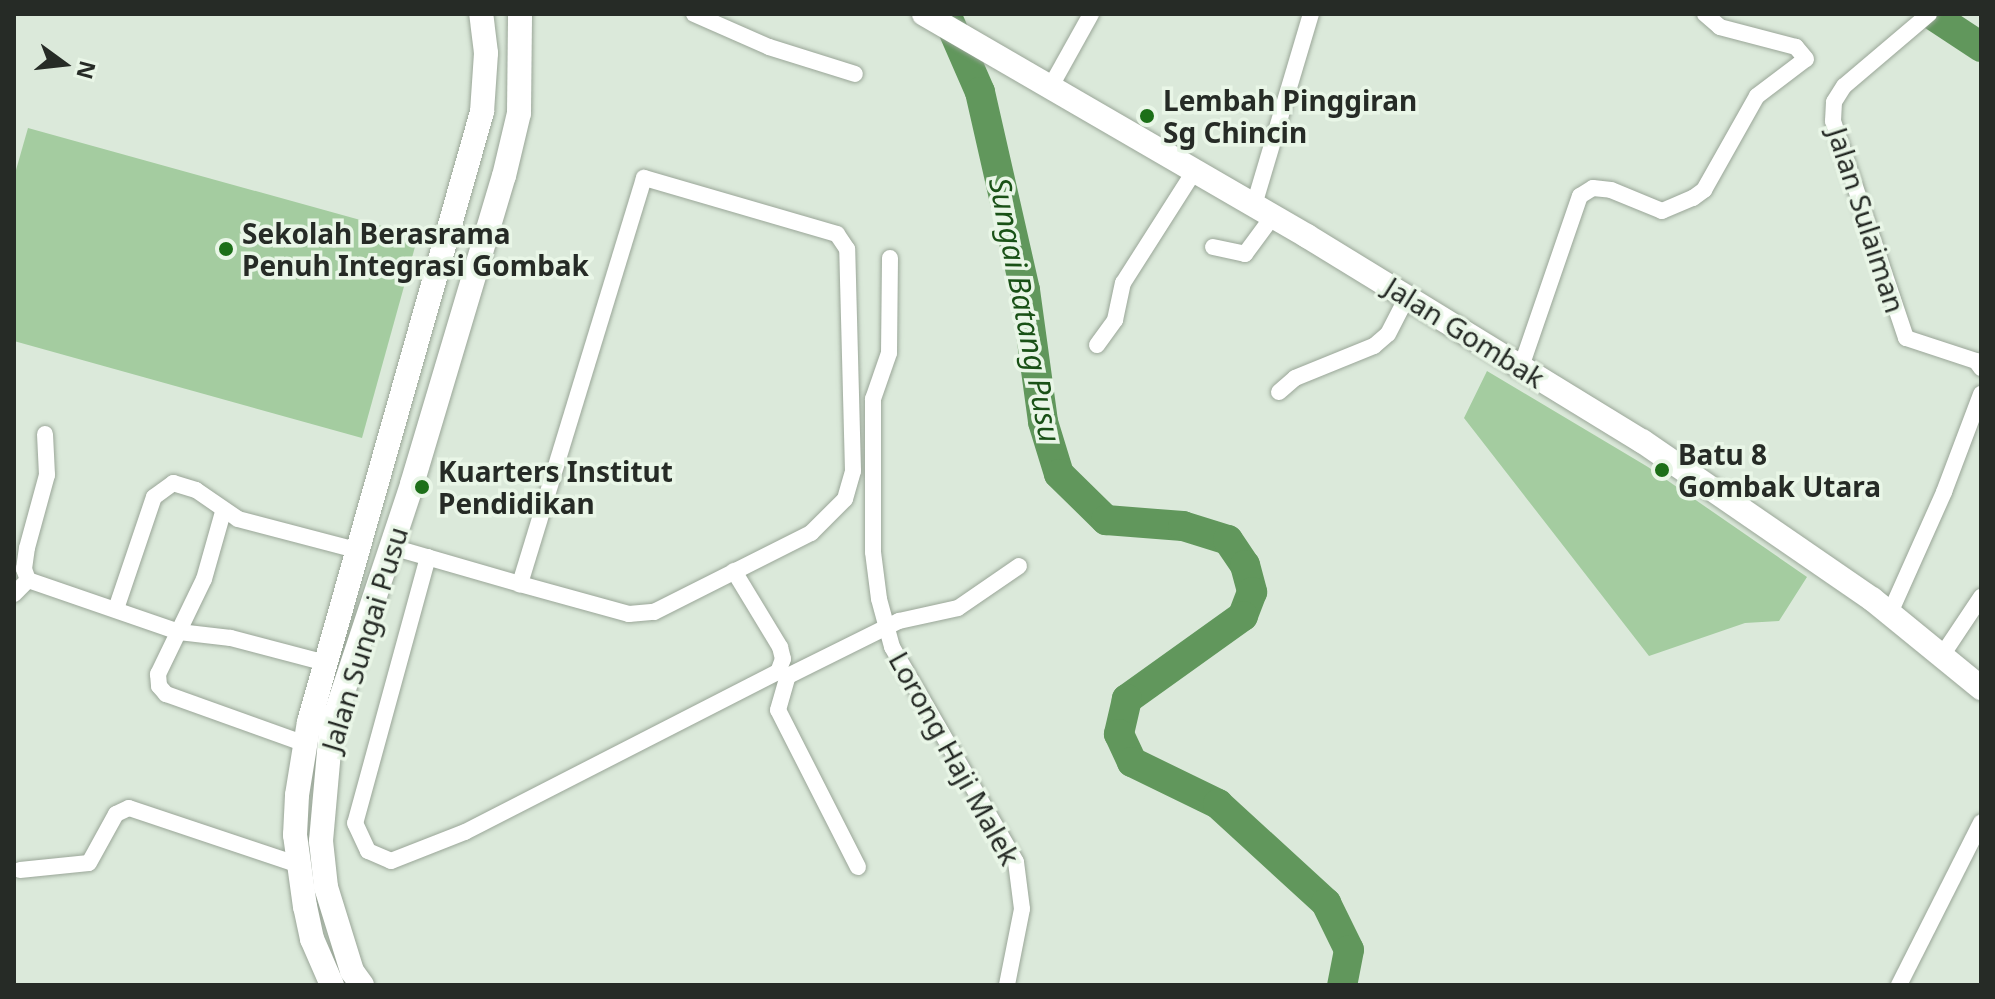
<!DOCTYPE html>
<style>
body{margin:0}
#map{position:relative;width:1995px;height:999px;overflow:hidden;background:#dbe9da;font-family:"Noto Sans",sans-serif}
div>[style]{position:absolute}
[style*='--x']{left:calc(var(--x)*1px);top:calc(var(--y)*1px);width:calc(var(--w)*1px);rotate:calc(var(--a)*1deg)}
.green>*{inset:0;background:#a4cca0}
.river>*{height:30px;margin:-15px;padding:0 15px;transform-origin:15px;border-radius:15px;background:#61975c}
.roads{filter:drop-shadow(0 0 2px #9aa698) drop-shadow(0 0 2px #9aa698)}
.street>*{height:16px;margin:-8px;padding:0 8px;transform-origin:8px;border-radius:8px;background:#fff}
.secondary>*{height:24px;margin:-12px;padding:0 12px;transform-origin:12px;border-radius:12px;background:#fff}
.dots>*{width:22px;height:22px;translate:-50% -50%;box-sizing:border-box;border:4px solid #e9f6e7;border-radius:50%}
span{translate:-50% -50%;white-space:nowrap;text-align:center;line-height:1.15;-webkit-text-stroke:7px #e9f6e7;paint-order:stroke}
.poi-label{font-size:28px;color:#262b26;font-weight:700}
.left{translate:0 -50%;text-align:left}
.street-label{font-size:28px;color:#262b26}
.water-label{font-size:30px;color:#195116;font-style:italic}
.frame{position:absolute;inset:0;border:16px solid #262b26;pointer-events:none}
.north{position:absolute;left:24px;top:24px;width:80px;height:80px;-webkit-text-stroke:6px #e9f6e7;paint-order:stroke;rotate:105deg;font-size:22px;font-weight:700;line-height:32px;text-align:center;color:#262b26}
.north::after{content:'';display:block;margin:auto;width:28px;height:36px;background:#262b26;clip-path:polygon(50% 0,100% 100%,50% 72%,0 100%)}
</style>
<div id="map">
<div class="green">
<i style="clip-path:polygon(28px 128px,418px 236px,362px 438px,14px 341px,14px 177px)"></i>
<i style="clip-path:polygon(1487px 371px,1648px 467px,1807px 577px,1779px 621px,1745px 623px,1649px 656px,1464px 418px)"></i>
</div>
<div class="river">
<i style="--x:946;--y:14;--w:85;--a:66.4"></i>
<i style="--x:980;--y:92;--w:203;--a:77.2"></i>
<i style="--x:1025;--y:290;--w:133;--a:82.2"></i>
<i style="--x:1043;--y:422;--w:54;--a:72.9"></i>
<i style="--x:1059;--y:474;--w:66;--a:44.4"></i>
<i style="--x:1106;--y:520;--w:77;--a:4.5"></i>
<i style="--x:1183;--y:526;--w:47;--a:17.3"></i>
<i style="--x:1228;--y:540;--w:30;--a:56"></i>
<i style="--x:1245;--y:565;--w:28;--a:75"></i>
<i style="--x:1252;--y:592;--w:26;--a:111"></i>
<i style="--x:1243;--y:616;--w:143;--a:144.4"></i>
<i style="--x:1127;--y:699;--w:36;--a:103"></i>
<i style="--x:1119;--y:734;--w:31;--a:65"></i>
<i style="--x:1132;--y:762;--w:96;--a:26"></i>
<i style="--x:1218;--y:804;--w:147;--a:42.5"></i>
<i style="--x:1326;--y:903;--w:52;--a:63.9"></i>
<i style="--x:1349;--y:950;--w:36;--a:101"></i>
<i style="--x:1931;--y:14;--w:60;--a:33.4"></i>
</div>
<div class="roads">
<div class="street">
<i style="--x:694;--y:14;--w:82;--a:23.7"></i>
<i style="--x:769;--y:47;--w:90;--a:17.4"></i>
<i style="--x:1929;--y:14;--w:111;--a:139.7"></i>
<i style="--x:1844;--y:86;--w:19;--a:122"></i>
<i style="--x:1834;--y:102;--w:19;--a:93"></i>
<i style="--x:1833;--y:121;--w:229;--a:71.4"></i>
<i style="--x:1906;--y:338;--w:74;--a:18.2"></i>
<i style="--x:1976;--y:361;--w:9;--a:54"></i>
<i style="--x:1051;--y:86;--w:82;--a:-60.9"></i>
<i style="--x:1254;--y:205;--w:199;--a:-73.4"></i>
<i style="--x:1213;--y:247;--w:33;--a:12"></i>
<i style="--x:1245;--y:254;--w:47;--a:-53.6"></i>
<i style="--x:890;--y:258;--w:95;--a:90.6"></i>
<i style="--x:889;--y:353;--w:49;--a:109.2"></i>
<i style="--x:873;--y:399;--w:153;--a:90"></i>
<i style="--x:873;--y:552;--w:47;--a:82.7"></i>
<i style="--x:879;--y:599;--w:50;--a:74.8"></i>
<i style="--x:892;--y:647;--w:248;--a:60"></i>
<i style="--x:1016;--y:862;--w:47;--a:82.7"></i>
<i style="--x:1022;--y:909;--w:77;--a:101.2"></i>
<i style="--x:1097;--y:345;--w:31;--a:-54"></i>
<i style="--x:1115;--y:320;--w:38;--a:-78"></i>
<i style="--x:1123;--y:283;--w:134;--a:-57.5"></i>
<i style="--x:1521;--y:367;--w:181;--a:-71"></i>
<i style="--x:1580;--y:196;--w:15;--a:-32"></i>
<i style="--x:1593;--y:188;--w:18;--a:6"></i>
<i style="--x:1611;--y:190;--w:55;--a:22.4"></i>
<i style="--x:1662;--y:211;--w:34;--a:-23"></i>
<i style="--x:1693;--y:198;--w:14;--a:-36"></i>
<i style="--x:1704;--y:190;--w:108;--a:-60.6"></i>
<i style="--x:1757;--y:96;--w:61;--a:-37.1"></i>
<i style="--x:1806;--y:59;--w:16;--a:-130"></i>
<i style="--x:1796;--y:47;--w:79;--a:-165.3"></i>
<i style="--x:1720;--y:27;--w:20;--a:-139"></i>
<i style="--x:1279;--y:392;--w:21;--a:-41"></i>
<i style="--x:1295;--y:378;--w:85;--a:-22.1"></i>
<i style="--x:1374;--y:346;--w:18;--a:-41"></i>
<i style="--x:1388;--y:334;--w:42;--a:-62.8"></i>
<i style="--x:223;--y:512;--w:70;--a:105.8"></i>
<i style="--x:204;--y:579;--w:106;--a:115.8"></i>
<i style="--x:158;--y:674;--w:12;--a:85"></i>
<i style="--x:159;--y:686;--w:11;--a:49"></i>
<i style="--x:166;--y:694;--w:149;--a:19.7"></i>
<i style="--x:392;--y:547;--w:133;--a:16.1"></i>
<i style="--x:520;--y:584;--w:113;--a:15.4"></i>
<i style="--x:629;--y:614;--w:25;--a:-5"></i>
<i style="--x:654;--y:612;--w:176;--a:-26.7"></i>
<i style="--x:811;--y:533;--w:48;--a:-45"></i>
<i style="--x:845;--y:499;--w:29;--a:-74"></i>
<i style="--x:853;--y:471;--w:222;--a:-91.5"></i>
<i style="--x:847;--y:249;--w:18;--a:-124"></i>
<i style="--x:837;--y:234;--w:201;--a:-163.8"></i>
<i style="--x:644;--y:178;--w:425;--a:107"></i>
<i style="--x:428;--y:557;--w:276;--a:105.3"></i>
<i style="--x:355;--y:823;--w:31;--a:65"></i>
<i style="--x:368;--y:851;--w:25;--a:23"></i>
<i style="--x:391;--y:861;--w:79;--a:-21.4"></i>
<i style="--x:465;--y:832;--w:352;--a:-27.1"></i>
<i style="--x:778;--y:672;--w:14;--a:-69"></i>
<i style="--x:783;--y:659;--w:12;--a:-104"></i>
<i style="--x:780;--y:647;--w:89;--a:-121.2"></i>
<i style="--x:28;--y:580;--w:160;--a:19"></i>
<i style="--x:179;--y:632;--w:52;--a:6.6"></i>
<i style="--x:231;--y:638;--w:98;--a:14.7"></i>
<i style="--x:28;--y:580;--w:12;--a:-110"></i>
<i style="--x:24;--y:569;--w:21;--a:-82"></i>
<i style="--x:27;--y:548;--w:76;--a:-74.7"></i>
<i style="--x:47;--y:475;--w:41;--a:-92.8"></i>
<i style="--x:14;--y:594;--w:20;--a:-45"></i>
<i style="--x:116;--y:609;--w:118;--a:-71.3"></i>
<i style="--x:154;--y:497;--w:24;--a:-36"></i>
<i style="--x:173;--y:483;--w:24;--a:17"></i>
<i style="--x:196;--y:490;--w:51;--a:34.6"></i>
<i style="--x:238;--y:519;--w:126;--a:14.7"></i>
<i style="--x:1890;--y:613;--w:133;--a:-65.9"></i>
<i style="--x:1944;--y:492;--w:105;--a:-69.3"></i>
<i style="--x:1943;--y:654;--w:69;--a:-56.3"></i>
<i style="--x:858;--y:867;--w:176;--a:-117"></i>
<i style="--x:778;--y:710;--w:35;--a:-74"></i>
<i style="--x:788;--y:676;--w:124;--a:-26.4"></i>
<i style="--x:899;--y:621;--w:60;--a:-12.4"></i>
<i style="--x:958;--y:608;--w:74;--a:-34.5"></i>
<i style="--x:20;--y:870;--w:69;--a:-5.8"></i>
<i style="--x:89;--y:863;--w:56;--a:-61.1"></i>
<i style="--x:116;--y:814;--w:14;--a:-25"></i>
<i style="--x:129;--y:808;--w:179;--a:18.5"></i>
<i style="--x:1899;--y:985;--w:182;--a:-63.2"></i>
</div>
<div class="secondary">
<i style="--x:924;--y:14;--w:443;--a:30.1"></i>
<i style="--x:1307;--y:236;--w:393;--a:31.5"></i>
<i style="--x:1642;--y:441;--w:279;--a:34.5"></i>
<i style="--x:1872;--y:599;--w:141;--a:39.2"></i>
<i style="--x:332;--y:985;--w:50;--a:-113.5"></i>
<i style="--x:312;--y:939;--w:33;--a:-102"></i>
<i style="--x:305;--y:907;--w:73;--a:-97.9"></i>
<i style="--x:295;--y:835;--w:40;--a:-87.1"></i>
<i style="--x:297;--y:795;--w:74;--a:-80.7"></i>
<i style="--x:309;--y:722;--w:634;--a:-74.17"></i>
<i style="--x:482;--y:112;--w:59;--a:-86.1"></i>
<i style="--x:486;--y:53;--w:39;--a:-97"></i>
<i style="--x:362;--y:985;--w:17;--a:-126"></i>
<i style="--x:352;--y:971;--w:88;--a:-107.2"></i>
<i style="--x:326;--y:887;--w:46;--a:-96.2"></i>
<i style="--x:321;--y:841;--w:113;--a:-84.9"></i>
<i style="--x:331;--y:728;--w:257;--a:-71.6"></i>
<i style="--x:412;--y:484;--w:321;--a:-73.4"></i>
<i style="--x:504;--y:176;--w:65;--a:-76.6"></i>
<i style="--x:519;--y:113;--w:99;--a:-89.4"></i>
</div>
</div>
<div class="dots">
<i style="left:1147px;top:116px;background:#1c6f18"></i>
<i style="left:226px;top:249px;background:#1c6f18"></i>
<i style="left:1662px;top:470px;background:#1c6f18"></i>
<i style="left:422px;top:487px;background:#1c6f18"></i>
</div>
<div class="poi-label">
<span class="left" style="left:1163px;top:116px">Lembah Pinggiran<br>Sg Chincin</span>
<span class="left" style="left:242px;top:249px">Sekolah Berasrama<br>Penuh Integrasi Gombak</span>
<span class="left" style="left:1678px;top:470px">Batu 8<br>Gombak Utara</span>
<span class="left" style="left:438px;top:487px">Kuarters Institut<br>Pendidikan</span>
</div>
<div class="street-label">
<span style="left:1867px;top:220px;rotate:72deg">Jalan Sulaiman</span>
<span style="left:1465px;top:332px;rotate:32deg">Jalan Gombak</span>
<span style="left:364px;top:639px;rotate:-73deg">Jalan Sungai Pusu</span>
<span style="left:955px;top:758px;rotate:61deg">Lorong Haji Malek</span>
</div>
<div class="water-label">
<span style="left:1025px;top:310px;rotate:79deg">Sungai Batang Pusu</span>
</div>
<div class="frame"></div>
<div class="north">N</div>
</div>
